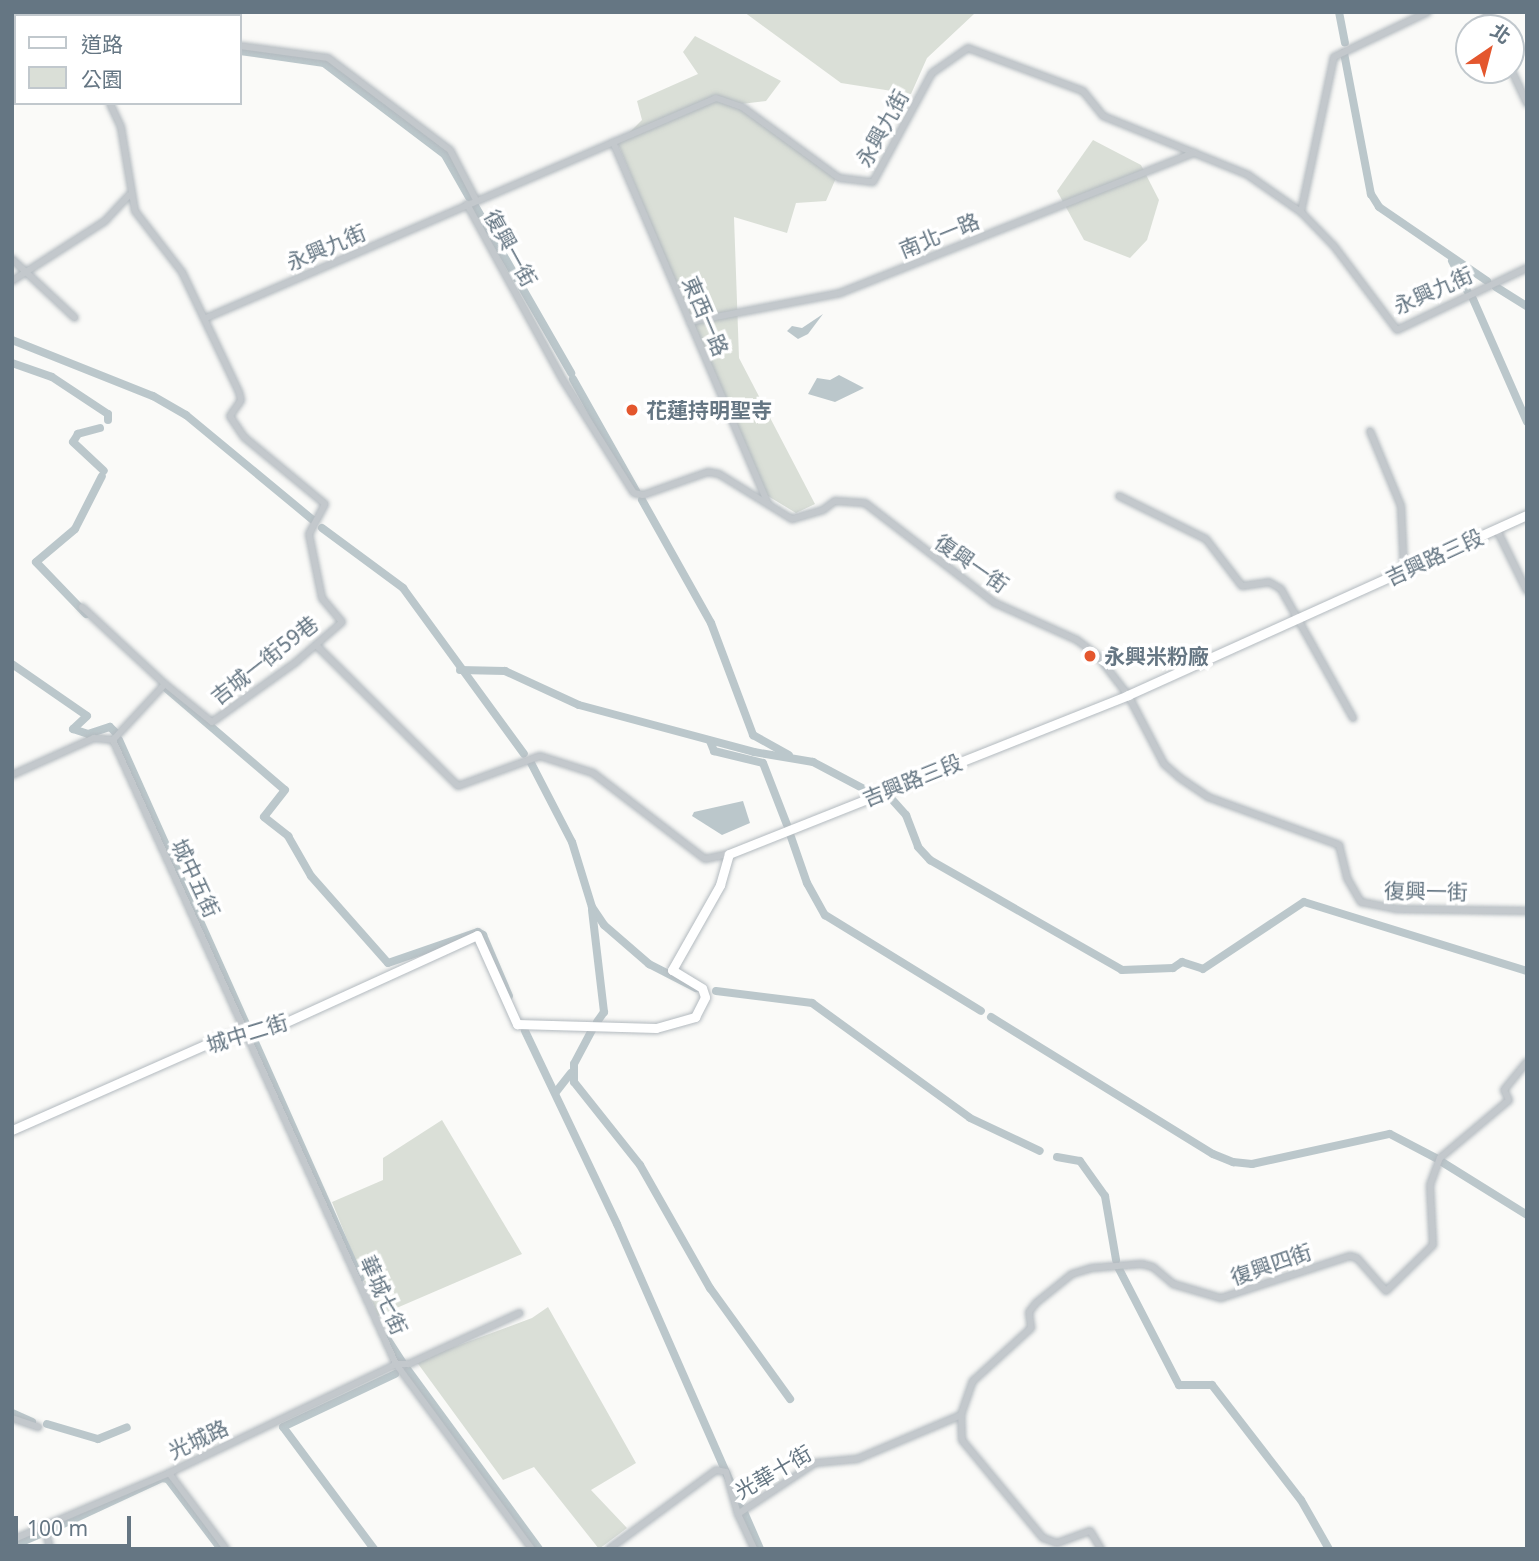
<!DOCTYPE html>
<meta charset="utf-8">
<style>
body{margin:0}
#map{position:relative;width:1539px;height:1561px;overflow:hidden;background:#fafaf8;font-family:"Noto Sans","Noto Sans TC",sans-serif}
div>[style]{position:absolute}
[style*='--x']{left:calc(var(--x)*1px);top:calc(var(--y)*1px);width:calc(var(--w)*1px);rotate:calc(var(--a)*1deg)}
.green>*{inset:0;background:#dadfd7}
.water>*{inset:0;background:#bbc7cb}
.canal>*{height:8px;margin:-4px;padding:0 4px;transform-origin:4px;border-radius:4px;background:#bbc7cb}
.roads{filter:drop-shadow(0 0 2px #b3babf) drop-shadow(0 0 2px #b3babf)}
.street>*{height:6px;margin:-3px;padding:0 3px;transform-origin:3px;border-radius:3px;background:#c3c8cc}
.secondary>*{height:9px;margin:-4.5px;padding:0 4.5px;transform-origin:4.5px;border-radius:4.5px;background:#fff}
.dots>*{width:19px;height:19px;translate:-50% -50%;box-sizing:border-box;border:4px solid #fff;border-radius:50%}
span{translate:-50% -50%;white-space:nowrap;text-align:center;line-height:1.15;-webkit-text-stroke:7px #fff;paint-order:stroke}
.street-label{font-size:21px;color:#657683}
.poi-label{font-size:21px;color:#657683;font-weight:700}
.left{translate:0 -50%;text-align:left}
.frame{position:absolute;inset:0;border:14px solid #657683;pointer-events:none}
.legend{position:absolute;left:14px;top:14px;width:228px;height:91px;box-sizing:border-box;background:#fff;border:2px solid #c1c8cd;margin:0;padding:9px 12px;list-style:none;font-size:21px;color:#657683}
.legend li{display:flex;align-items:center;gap:14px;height:35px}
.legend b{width:35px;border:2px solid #c1c8cd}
.north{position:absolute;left:1455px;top:14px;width:70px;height:70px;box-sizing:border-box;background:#fff;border:2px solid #c1c8cd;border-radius:50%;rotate:35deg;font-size:19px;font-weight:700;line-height:28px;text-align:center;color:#657683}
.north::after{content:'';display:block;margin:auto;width:24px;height:32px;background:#e4572e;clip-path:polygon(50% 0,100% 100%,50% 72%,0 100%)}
.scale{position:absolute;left:14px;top:1516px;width:117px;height:32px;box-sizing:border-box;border:4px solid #657683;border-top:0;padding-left:9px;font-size:21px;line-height:24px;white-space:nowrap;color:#657683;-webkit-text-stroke:5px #fff;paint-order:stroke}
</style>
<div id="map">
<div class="green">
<i style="clip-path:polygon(744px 12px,973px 12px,974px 14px,927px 58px,911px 94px,841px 83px)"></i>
<i style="clip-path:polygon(695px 36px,781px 81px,766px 101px,741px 104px,836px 178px,826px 201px,796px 203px,787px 233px,734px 217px,739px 358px,815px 504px,796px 513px,763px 493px,618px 144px,642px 120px,637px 101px,698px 74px,683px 52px)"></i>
<i style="clip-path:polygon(1093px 140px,1141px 165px,1159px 200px,1147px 240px,1130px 258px,1084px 240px,1057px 191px)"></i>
<i style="clip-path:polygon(442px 1120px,522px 1254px,378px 1316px,332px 1202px,383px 1180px,383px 1158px)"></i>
<i style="clip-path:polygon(548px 1307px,636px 1463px,591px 1490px,627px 1528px,599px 1549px,534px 1467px,503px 1480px,416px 1361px,532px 1318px)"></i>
</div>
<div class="water">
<i style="clip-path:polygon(823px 314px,808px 334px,798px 339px,787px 331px,792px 326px,802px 328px)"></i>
<i style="clip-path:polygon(839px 375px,864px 388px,835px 402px,808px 394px,817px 378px,830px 380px)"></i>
<i style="clip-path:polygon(743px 801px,750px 823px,722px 835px,692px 816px,694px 812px)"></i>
</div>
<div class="canal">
<i style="--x:1339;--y:12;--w:31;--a:79"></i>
<i style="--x:12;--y:19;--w:4;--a:0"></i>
<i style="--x:240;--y:51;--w:85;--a:8.1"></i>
<i style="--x:324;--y:63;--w:152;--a:37.2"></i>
<i style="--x:445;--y:155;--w:48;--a:60.3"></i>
<i style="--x:1344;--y:53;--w:144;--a:79.2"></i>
<i style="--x:1371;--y:194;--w:15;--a:58"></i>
<i style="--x:1379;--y:207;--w:131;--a:34.4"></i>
<i style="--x:474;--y:204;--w:195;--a:60.1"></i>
<i style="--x:1452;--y:261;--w:34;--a:63"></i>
<i style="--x:1496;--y:287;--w:36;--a:32"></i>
<i style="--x:1473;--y:299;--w:134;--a:66.3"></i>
<i style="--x:12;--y:340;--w:152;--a:21.7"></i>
<i style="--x:153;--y:396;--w:38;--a:30"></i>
<i style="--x:186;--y:415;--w:166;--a:39.6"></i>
<i style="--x:12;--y:363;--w:42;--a:19.3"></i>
<i style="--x:52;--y:377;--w:67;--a:33.5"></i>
<i style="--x:108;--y:414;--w:6;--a:90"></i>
<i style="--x:573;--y:379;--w:129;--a:60.6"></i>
<i style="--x:100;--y:428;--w:23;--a:165"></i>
<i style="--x:78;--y:434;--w:9;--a:122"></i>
<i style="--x:73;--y:442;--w:42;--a:43.1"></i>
<i style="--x:642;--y:500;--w:141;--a:60.7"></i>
<i style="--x:711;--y:623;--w:120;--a:69.4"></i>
<i style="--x:753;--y:735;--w:41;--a:29.1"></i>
<i style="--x:322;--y:528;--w:101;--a:36.5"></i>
<i style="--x:403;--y:588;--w:205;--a:53.9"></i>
<i style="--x:86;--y:614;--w:72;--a:-133.9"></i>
<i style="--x:36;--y:562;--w:51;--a:-40.2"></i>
<i style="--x:75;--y:529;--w:59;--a:-63"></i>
<i style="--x:12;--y:664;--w:91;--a:34.7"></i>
<i style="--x:87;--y:716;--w:19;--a:137"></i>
<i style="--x:73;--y:729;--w:16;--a:18"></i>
<i style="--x:88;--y:734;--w:23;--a:-18"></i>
<i style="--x:110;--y:727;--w:7;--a:45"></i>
<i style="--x:460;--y:670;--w:45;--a:1.3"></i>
<i style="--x:505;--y:671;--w:81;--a:24.7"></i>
<i style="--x:579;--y:705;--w:181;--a:15"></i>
<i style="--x:754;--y:752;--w:60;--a:9.6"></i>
<i style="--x:813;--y:762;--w:62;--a:27.8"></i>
<i style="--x:167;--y:689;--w:155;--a:40.6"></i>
<i style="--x:285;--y:790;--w:34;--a:128"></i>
<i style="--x:264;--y:817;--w:31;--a:38"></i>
<i style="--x:288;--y:836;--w:46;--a:60.1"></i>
<i style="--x:311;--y:876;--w:116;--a:48.5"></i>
<i style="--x:388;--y:963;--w:95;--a:-19"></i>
<i style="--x:478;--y:932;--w:6;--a:31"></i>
<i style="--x:483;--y:935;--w:66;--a:66.9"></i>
<i style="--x:119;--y:740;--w:316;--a:65.9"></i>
<i style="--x:710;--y:741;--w:11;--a:68"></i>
<i style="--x:714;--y:751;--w:50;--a:13.8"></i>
<i style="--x:763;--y:763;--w:66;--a:68.8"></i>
<i style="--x:531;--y:763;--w:89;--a:62.6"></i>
<i style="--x:572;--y:842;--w:68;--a:72.9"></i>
<i style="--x:592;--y:907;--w:22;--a:56"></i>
<i style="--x:604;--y:925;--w:60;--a:40.9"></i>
<i style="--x:649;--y:964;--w:53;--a:27.1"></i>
<i style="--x:888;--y:795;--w:27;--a:48"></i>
<i style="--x:906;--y:815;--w:34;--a:69"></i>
<i style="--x:918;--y:847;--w:18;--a:47"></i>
<i style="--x:930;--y:860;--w:221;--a:29.8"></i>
<i style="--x:1122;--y:970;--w:51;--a:-2.2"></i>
<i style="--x:1173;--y:968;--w:11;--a:-34"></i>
<i style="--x:1182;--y:962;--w:22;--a:18"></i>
<i style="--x:1203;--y:969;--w:121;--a:-33.6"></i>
<i style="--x:1304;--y:902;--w:233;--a:17.2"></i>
<i style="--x:790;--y:834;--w:52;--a:70.9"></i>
<i style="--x:807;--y:883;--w:37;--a:61"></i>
<i style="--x:825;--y:915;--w:183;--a:31.6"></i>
<i style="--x:592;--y:910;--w:103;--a:83.3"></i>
<i style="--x:604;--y:1012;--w:12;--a:125"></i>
<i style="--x:716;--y:991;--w:97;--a:7.1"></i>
<i style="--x:812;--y:1003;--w:195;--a:36"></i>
<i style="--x:970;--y:1118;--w:77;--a:25.2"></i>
<i style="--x:991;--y:1017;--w:261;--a:31.7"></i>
<i style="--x:1213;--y:1154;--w:22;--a:22"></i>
<i style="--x:1233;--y:1162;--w:19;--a:6"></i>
<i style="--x:1252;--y:1164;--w:141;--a:-12.3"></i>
<i style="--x:1390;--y:1134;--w:52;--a:27.6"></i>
<i style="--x:592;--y:1030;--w:38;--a:118"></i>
<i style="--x:574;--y:1064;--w:18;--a:90"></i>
<i style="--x:574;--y:1082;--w:106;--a:51.5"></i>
<i style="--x:640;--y:1165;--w:142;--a:60.4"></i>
<i style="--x:710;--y:1288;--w:137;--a:54.2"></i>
<i style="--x:525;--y:1031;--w:214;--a:64.5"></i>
<i style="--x:617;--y:1224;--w:306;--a:66.3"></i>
<i style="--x:254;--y:1040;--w:261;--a:66"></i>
<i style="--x:556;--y:1092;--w:24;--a:-52"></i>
<i style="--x:1057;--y:1157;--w:23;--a:10"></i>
<i style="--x:1080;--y:1161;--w:43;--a:54.5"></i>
<i style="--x:1105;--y:1196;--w:65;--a:80.2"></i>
<i style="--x:1442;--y:1162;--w:100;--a:31.9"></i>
<i style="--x:1118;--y:1267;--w:133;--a:62.7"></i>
<i style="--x:1179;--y:1385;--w:33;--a:0"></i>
<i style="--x:1212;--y:1385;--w:145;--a:52.3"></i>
<i style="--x:1301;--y:1500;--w:56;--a:60.3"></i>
<i style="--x:386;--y:1337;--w:30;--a:57"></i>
<i style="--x:408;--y:1370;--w:222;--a:53.8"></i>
<i style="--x:12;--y:1413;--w:22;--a:24"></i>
<i style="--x:47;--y:1424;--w:53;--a:16.4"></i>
<i style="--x:98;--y:1439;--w:31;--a:-22"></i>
<i style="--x:744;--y:1512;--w:40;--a:66.6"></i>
<i style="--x:48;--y:1531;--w:126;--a:-24.9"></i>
<i style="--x:162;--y:1478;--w:6;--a:9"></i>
<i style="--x:168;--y:1479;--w:88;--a:52.9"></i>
<i style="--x:12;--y:1546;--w:30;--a:-23"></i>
<i style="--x:374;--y:1549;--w:152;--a:-126.7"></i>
<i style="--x:283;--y:1427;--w:124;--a:-25.3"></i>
</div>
<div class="roads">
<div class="street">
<i style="--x:40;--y:12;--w:4;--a:63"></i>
<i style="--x:1486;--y:12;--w:17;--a:66"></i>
<i style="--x:240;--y:46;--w:89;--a:7.8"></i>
<i style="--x:328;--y:58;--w:153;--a:37"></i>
<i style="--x:450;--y:150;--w:56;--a:62.5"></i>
<i style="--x:1511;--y:69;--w:38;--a:65"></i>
<i style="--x:613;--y:142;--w:393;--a:66.8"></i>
<i style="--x:467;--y:204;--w:200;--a:61.4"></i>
<i style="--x:563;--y:380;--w:133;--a:57.9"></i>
<i style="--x:634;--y:493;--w:9;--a:13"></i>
<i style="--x:643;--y:495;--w:69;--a:-19.5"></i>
<i style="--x:708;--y:472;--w:11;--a:10"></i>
<i style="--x:719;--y:474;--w:86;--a:31.7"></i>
<i style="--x:792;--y:519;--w:32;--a:-16"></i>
<i style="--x:823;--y:510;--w:15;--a:-37"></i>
<i style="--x:835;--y:501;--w:30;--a:4"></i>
<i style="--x:865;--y:503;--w:164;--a:37.6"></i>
<i style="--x:995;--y:603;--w:90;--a:24.3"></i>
<i style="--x:1077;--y:640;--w:25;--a:37"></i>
<i style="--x:1097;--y:655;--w:51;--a:52.2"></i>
<i style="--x:1128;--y:695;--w:78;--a:62.4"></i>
<i style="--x:1164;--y:764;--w:21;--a:41"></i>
<i style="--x:1180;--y:778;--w:34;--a:34"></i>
<i style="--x:1208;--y:797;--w:140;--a:20.1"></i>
<i style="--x:1339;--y:845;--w:34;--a:76"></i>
<i style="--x:1347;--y:878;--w:28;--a:60"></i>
<i style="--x:1361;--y:902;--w:36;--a:11"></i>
<i style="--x:1396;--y:909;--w:131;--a:0.9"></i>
<i style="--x:1301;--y:212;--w:158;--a:-78"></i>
<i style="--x:1334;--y:57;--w:104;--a:-25.6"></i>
<i style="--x:12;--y:259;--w:86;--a:43.1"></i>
<i style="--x:12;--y:281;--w:111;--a:-32.8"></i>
<i style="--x:105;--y:221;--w:35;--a:-47"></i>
<i style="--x:206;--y:318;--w:555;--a:-23.33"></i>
<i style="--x:716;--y:98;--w:28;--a:19"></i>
<i style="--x:742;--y:107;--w:120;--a:36.2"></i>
<i style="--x:839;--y:178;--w:34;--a:7"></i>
<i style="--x:873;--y:182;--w:124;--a:-61.6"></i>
<i style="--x:932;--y:73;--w:44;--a:-34.8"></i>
<i style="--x:968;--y:48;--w:123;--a:20.5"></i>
<i style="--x:1083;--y:91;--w:32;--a:51"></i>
<i style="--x:1103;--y:116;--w:157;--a:22.1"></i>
<i style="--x:1248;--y:175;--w:65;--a:34.9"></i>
<i style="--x:1301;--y:212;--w:47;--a:45.9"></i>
<i style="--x:1334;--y:246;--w:105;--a:53.1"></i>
<i style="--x:1397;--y:330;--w:144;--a:-25.5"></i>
<i style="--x:690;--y:322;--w:153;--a:-10.9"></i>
<i style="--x:840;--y:293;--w:381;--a:-21.6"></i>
<i style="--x:1370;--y:431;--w:81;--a:67.5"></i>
<i style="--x:1401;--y:506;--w:64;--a:87.3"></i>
<i style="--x:1119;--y:496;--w:97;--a:26.3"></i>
<i style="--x:1206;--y:539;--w:59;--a:52.5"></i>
<i style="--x:1242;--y:586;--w:27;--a:-8"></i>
<i style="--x:1269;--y:582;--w:14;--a:30"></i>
<i style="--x:1281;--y:589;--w:148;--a:60.8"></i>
<i style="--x:1496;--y:528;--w:70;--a:63.8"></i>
<i style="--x:82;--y:607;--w:113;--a:42.9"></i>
<i style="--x:316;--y:645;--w:200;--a:44.8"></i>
<i style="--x:458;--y:786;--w:87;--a:-20.1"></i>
<i style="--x:540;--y:756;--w:56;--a:17.8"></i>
<i style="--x:593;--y:773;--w:141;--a:37.5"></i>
<i style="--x:705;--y:859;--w:25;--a:-12"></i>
<i style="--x:113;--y:740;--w:685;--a:65.6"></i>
<i style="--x:396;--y:1364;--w:230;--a:53.7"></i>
<i style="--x:12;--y:775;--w:90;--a:-24.3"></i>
<i style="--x:94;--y:738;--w:19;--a:6"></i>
<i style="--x:113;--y:740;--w:76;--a:-47.1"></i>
<i style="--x:165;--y:684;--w:60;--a:39"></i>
<i style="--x:212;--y:722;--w:103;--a:-35.5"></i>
<i style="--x:296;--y:662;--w:61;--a:-41"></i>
<i style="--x:342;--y:622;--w:31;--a:-130"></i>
<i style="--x:322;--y:598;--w:65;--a:-101.5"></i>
<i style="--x:309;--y:534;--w:34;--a:-62"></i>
<i style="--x:325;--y:504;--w:105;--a:-140.4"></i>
<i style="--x:244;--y:437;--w:25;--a:-124"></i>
<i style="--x:230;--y:416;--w:19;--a:-55"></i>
<i style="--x:241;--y:400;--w:8;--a:-104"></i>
<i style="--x:239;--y:392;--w:133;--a:-115.4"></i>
<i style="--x:182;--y:272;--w:77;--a:-127.6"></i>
<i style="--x:135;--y:211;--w:85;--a:-99.5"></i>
<i style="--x:121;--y:127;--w:26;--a:-115"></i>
<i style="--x:12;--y:1418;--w:28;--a:19"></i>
<i style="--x:169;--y:1473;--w:95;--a:53.1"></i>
<i style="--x:738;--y:1514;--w:38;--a:65"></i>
<i style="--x:45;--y:1527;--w:23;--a:77"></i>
<i style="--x:12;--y:1540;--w:171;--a:-23.1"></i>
<i style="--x:169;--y:1473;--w:252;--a:-25.6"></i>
<i style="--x:396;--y:1364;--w:13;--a:0"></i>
<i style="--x:409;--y:1364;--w:122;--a:-24.7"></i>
<i style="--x:609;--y:1549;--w:133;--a:-36.4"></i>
<i style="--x:716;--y:1470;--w:10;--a:11"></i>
<i style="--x:726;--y:1472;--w:44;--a:74.1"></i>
<i style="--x:738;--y:1514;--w:92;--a:-33.5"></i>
<i style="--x:815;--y:1463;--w:42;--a:-5.4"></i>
<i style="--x:857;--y:1459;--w:113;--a:-22.9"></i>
<i style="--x:1101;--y:1549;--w:21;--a:-121"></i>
<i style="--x:1090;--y:1531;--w:35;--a:160"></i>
<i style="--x:1057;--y:1543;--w:15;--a:-160"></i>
<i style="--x:1043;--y:1538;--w:127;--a:-129.6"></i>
<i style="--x:962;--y:1440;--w:25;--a:-92"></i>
<i style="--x:961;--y:1415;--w:36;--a:-71"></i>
<i style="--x:973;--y:1381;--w:79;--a:-42.4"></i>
<i style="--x:1031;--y:1328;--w:16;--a:-97"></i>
<i style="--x:1029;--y:1312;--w:11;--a:-52"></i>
<i style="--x:1036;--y:1303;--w:46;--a:-38.9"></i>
<i style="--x:1072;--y:1274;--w:21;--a:-17"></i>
<i style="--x:1092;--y:1268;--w:50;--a:-4.6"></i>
<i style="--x:1142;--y:1264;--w:11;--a:15"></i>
<i style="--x:1153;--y:1267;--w:26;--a:40"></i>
<i style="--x:1173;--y:1284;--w:50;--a:16.3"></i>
<i style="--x:1221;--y:1298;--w:136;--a:-18"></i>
<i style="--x:1350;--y:1256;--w:7;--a:16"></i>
<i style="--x:1357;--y:1258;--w:44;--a:48.7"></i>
<i style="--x:1386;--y:1291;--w:66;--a:-44.4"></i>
<i style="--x:1433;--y:1245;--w:60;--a:-92.9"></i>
<i style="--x:1430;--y:1185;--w:29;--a:-70"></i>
<i style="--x:1440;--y:1158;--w:90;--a:-40"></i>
<i style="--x:1509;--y:1100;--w:11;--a:-117"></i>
<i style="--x:1504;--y:1090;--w:36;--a:-51"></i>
</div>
<div class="secondary">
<i style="--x:12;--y:1130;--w:225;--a:-23.8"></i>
<i style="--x:218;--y:1039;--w:66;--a:-13.2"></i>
<i style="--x:282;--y:1024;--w:214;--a:-24.5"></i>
<i style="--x:477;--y:935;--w:98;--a:65.8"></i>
<i style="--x:517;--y:1024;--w:139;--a:1.6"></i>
<i style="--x:656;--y:1028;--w:41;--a:-15.8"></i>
<i style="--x:695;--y:1017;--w:22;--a:-63"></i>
<i style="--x:705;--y:997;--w:9;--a:-108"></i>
<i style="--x:702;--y:988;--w:35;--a:-149"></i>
<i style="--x:672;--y:970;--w:98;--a:-60.5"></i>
<i style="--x:720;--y:885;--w:32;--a:-74"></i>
<i style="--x:729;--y:854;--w:430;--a:-21.7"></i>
<i style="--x:1128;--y:695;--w:438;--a:-24.3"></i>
</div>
</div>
<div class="dots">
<i style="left:632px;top:410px;background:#e4572e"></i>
<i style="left:1090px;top:656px;background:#e4572e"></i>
</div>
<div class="street-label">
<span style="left:882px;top:128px;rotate:-61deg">永興九街</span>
<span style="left:939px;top:235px;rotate:-22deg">南北一路</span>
<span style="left:326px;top:247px;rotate:-23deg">永興九街</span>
<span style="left:511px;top:248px;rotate:61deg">復興一街</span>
<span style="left:1433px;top:290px;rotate:-24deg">永興九街</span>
<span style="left:706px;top:316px;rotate:67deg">東西一路</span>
<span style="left:1434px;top:557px;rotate:-25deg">吉興路三段</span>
<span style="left:972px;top:563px;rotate:35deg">復興一街</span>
<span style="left:264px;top:660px;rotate:-38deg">吉城一街59巷</span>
<span style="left:912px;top:780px;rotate:-22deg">吉興路三段</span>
<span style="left:196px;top:878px;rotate:65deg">城中五街</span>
<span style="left:1426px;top:891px;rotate:1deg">復興一街</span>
<span style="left:247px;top:1033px;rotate:-17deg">城中二街</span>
<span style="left:1271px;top:1264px;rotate:-19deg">復興四街</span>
<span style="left:384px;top:1295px;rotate:66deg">華城七街</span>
<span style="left:198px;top:1439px;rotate:-25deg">光城路</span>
<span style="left:773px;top:1472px;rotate:-30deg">光華十街</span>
</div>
<div class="poi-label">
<span class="left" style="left:646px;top:410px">花蓮持明聖寺</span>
<span class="left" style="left:1104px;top:656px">永興米粉廠</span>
</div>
<div class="frame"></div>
<ul class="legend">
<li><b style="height:9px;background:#fff"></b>道路</li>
<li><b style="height:19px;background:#dadfd7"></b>公園</li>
</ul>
<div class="north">北</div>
<div class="scale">100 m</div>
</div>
